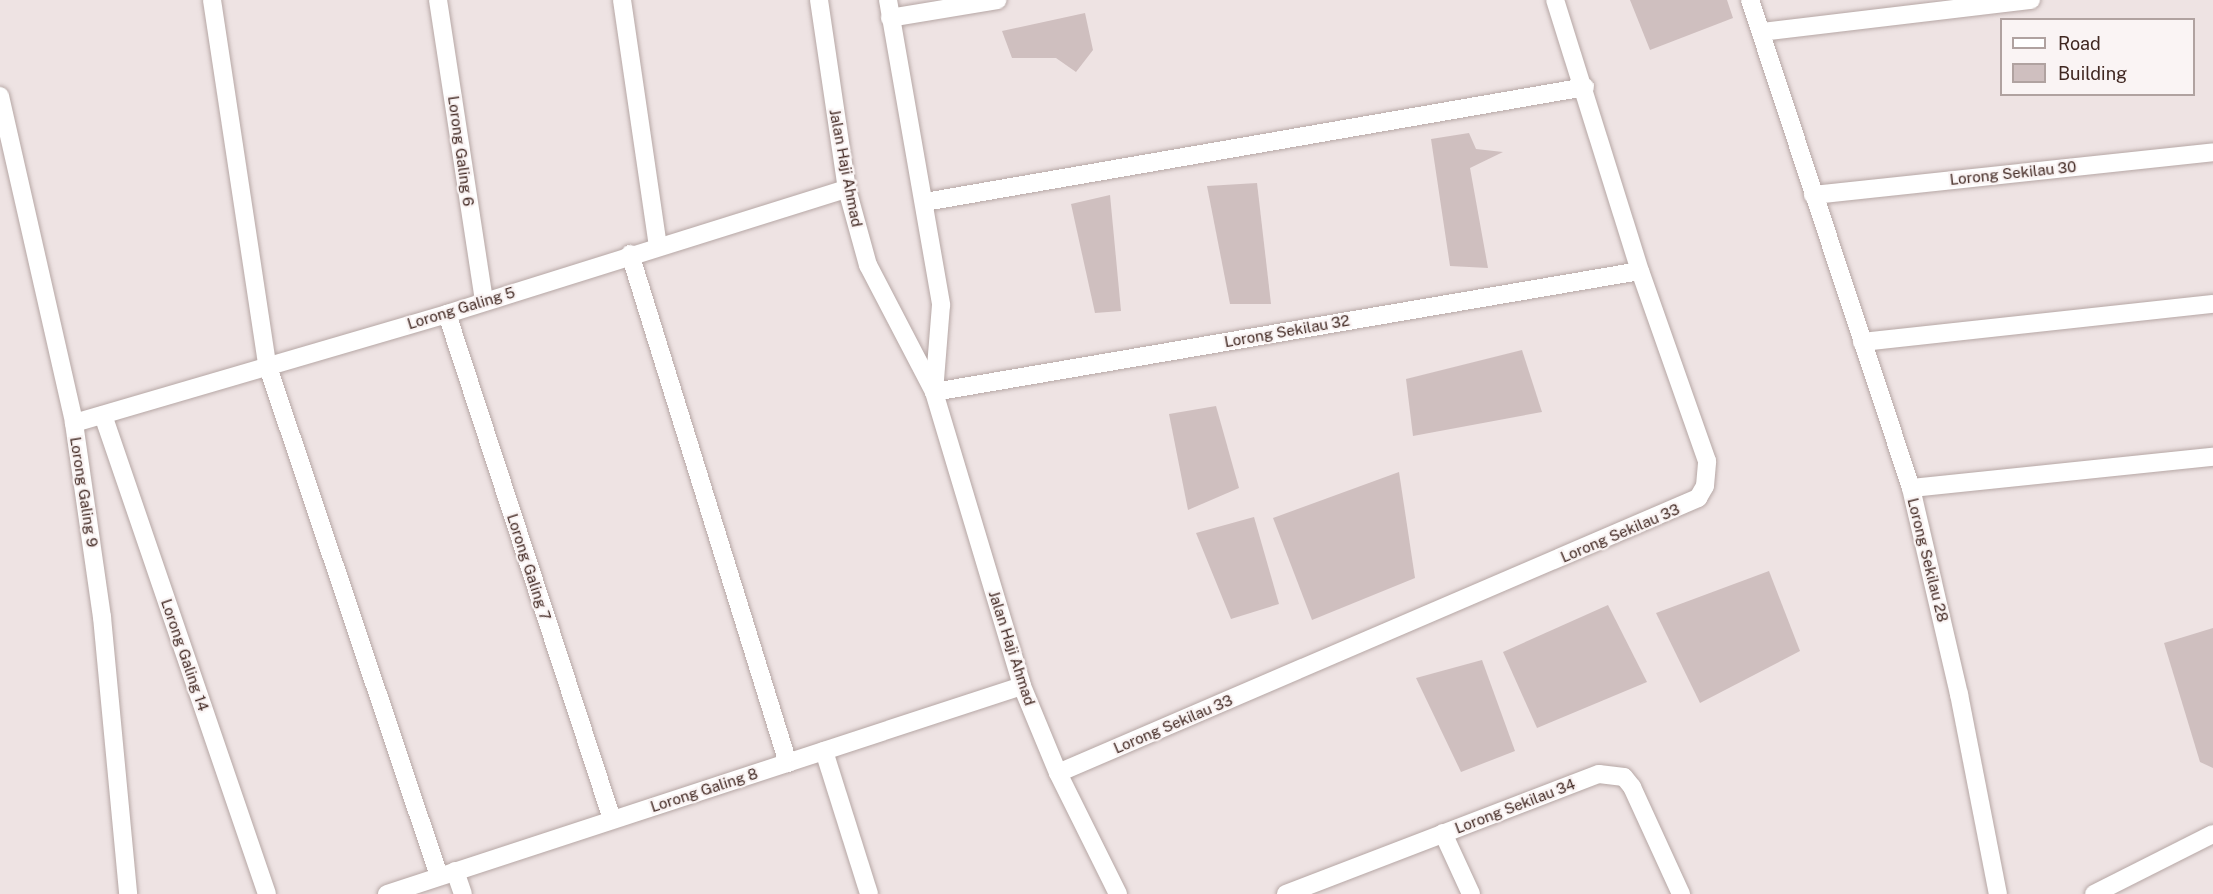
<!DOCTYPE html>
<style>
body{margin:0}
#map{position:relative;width:2213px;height:894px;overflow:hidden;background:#eee3e3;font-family:"Public Sans",sans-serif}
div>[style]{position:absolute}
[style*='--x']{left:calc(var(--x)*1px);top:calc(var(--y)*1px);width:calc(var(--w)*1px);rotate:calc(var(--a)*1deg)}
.building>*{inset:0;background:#cfbfbf}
.roads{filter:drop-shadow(0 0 2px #b6a7a5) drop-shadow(0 0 2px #b6a7a5)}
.minor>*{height:18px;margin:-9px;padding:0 9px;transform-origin:9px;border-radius:9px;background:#fff}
span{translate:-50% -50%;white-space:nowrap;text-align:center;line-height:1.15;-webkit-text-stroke:4.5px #faf4f4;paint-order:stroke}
.street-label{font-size:15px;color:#402721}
.legend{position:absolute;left:2000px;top:18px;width:195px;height:78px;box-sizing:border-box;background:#faf4f4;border:2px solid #b0a2a0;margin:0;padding:8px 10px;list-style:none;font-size:18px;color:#402721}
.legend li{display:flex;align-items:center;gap:12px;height:30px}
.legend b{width:30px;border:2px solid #b0a2a0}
</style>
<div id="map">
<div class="building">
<i style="clip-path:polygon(1630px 0,1727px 0,1733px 18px,1650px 50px)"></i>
<i style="clip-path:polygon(1085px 13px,1093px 50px,1076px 72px,1056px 58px,1012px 58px,1002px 31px)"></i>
<i style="clip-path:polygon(1469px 133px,1476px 149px,1503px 152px,1470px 168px,1488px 268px,1450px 266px,1431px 139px)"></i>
<i style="clip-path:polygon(1257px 183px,1271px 304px,1230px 304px,1207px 186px)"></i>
<i style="clip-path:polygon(1110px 195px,1121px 311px,1095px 313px,1071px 204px)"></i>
<i style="clip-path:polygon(1522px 350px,1542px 412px,1413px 436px,1406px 379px)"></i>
<i style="clip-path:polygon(1216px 406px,1239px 488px,1188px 510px,1169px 414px)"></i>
<i style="clip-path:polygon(1399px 472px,1415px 578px,1312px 620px,1273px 518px)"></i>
<i style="clip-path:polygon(1254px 517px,1279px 604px,1231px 619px,1196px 533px)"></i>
<i style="clip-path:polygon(1769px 571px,1800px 651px,1700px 703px,1656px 613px)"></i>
<i style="clip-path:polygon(1608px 605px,1647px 682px,1537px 728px,1503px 652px)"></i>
<i style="clip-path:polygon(2213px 628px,2213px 768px,2200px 762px,2164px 643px)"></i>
<i style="clip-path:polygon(1482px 660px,1515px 751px,1461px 772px,1416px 678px)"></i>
</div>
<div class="roads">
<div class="minor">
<i style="--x:212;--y:0;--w:368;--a:81.4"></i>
<i style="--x:267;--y:364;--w:540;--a:71.43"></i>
<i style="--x:438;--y:0;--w:305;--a:81.3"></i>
<i style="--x:622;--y:0;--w:249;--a:81.7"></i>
<i style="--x:819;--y:0;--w:191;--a:81.6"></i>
<i style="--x:847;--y:189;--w:79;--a:74.6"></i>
<i style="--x:868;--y:265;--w:143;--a:62.5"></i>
<i style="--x:934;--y:392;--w:307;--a:73.3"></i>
<i style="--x:1022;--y:686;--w:94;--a:67.5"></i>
<i style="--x:1058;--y:773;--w:135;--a:63.6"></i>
<i style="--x:888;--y:0;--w:310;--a:80.1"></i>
<i style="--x:941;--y:305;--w:87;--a:94.6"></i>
<i style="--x:1750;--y:0;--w:514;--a:71.74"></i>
<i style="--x:1911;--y:488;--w:212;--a:76.9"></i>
<i style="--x:1959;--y:694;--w:204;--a:79"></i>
<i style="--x:890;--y:18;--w:109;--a:-9.5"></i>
<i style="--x:1761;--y:32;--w:272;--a:-6.8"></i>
<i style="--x:0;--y:96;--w:335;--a:77.2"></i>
<i style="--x:74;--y:423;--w:196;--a:81.8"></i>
<i style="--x:102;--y:617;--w:278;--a:84.6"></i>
<i style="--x:1813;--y:195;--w:402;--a:-6.1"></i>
<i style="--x:925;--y:202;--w:670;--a:-9.88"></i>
<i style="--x:630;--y:254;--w:533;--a:72.76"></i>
<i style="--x:447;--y:314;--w:531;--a:71.91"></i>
<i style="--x:1862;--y:342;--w:353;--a:-6.2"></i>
<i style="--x:934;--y:392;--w:716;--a:-9.73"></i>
<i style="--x:103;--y:415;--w:506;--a:71.1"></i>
<i style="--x:74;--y:423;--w:389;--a:-16.3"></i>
<i style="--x:447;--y:314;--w:419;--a:-17.4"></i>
<i style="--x:1911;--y:488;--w:304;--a:-5.9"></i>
<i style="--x:824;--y:751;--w:150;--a:72.5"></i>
<i style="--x:1058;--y:773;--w:697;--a:-23.25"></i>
<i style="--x:1698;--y:498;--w:14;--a:-60"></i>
<i style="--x:1705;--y:486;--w:25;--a:-85"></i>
<i style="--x:1707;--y:461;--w:201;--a:-109.4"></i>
<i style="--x:1640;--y:271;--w:284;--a:-107.4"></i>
<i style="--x:1443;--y:833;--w:67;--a:65.3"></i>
<i style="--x:455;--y:871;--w:24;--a:71"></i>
<i style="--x:387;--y:894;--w:668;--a:-18.14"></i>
<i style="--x:1286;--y:894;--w:335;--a:-21"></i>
<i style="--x:1599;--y:774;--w:25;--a:7"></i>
<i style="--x:1624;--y:777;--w:13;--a:51"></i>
<i style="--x:1632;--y:787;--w:118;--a:65.4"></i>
<i style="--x:2094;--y:894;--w:133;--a:-26.8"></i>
</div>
</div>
<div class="street-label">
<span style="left:461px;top:151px;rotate:82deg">Lorong Galing 6</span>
<span style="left:846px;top:168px;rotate:79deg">Jalan Haji Ahmad</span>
<span style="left:2013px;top:173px;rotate:-6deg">Lorong Sekilau 30</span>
<span style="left:461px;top:308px;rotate:-17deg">Lorong Galing 5</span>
<span style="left:1287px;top:331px;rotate:-10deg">Lorong Sekilau 32</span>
<span style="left:84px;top:492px;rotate:81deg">Lorong Galing 9</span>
<span style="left:1620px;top:533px;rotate:-23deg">Lorong Sekilau 33</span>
<span style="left:1928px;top:560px;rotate:76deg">Lorong Sekilau 28</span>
<span style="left:529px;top:567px;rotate:72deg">Lorong Galing 7</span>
<span style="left:1012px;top:648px;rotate:72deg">Jalan Haji Ahmad</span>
<span style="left:185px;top:655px;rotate:71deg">Lorong Galing 14</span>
<span style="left:1173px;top:724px;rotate:-23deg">Lorong Sekilau 33</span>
<span style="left:704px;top:790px;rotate:-18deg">Lorong Galing 8</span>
<span style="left:1515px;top:806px;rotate:-21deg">Lorong Sekilau 34</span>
</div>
<ul class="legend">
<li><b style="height:8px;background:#fff"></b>Road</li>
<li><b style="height:16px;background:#cfbfbf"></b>Building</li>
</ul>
</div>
